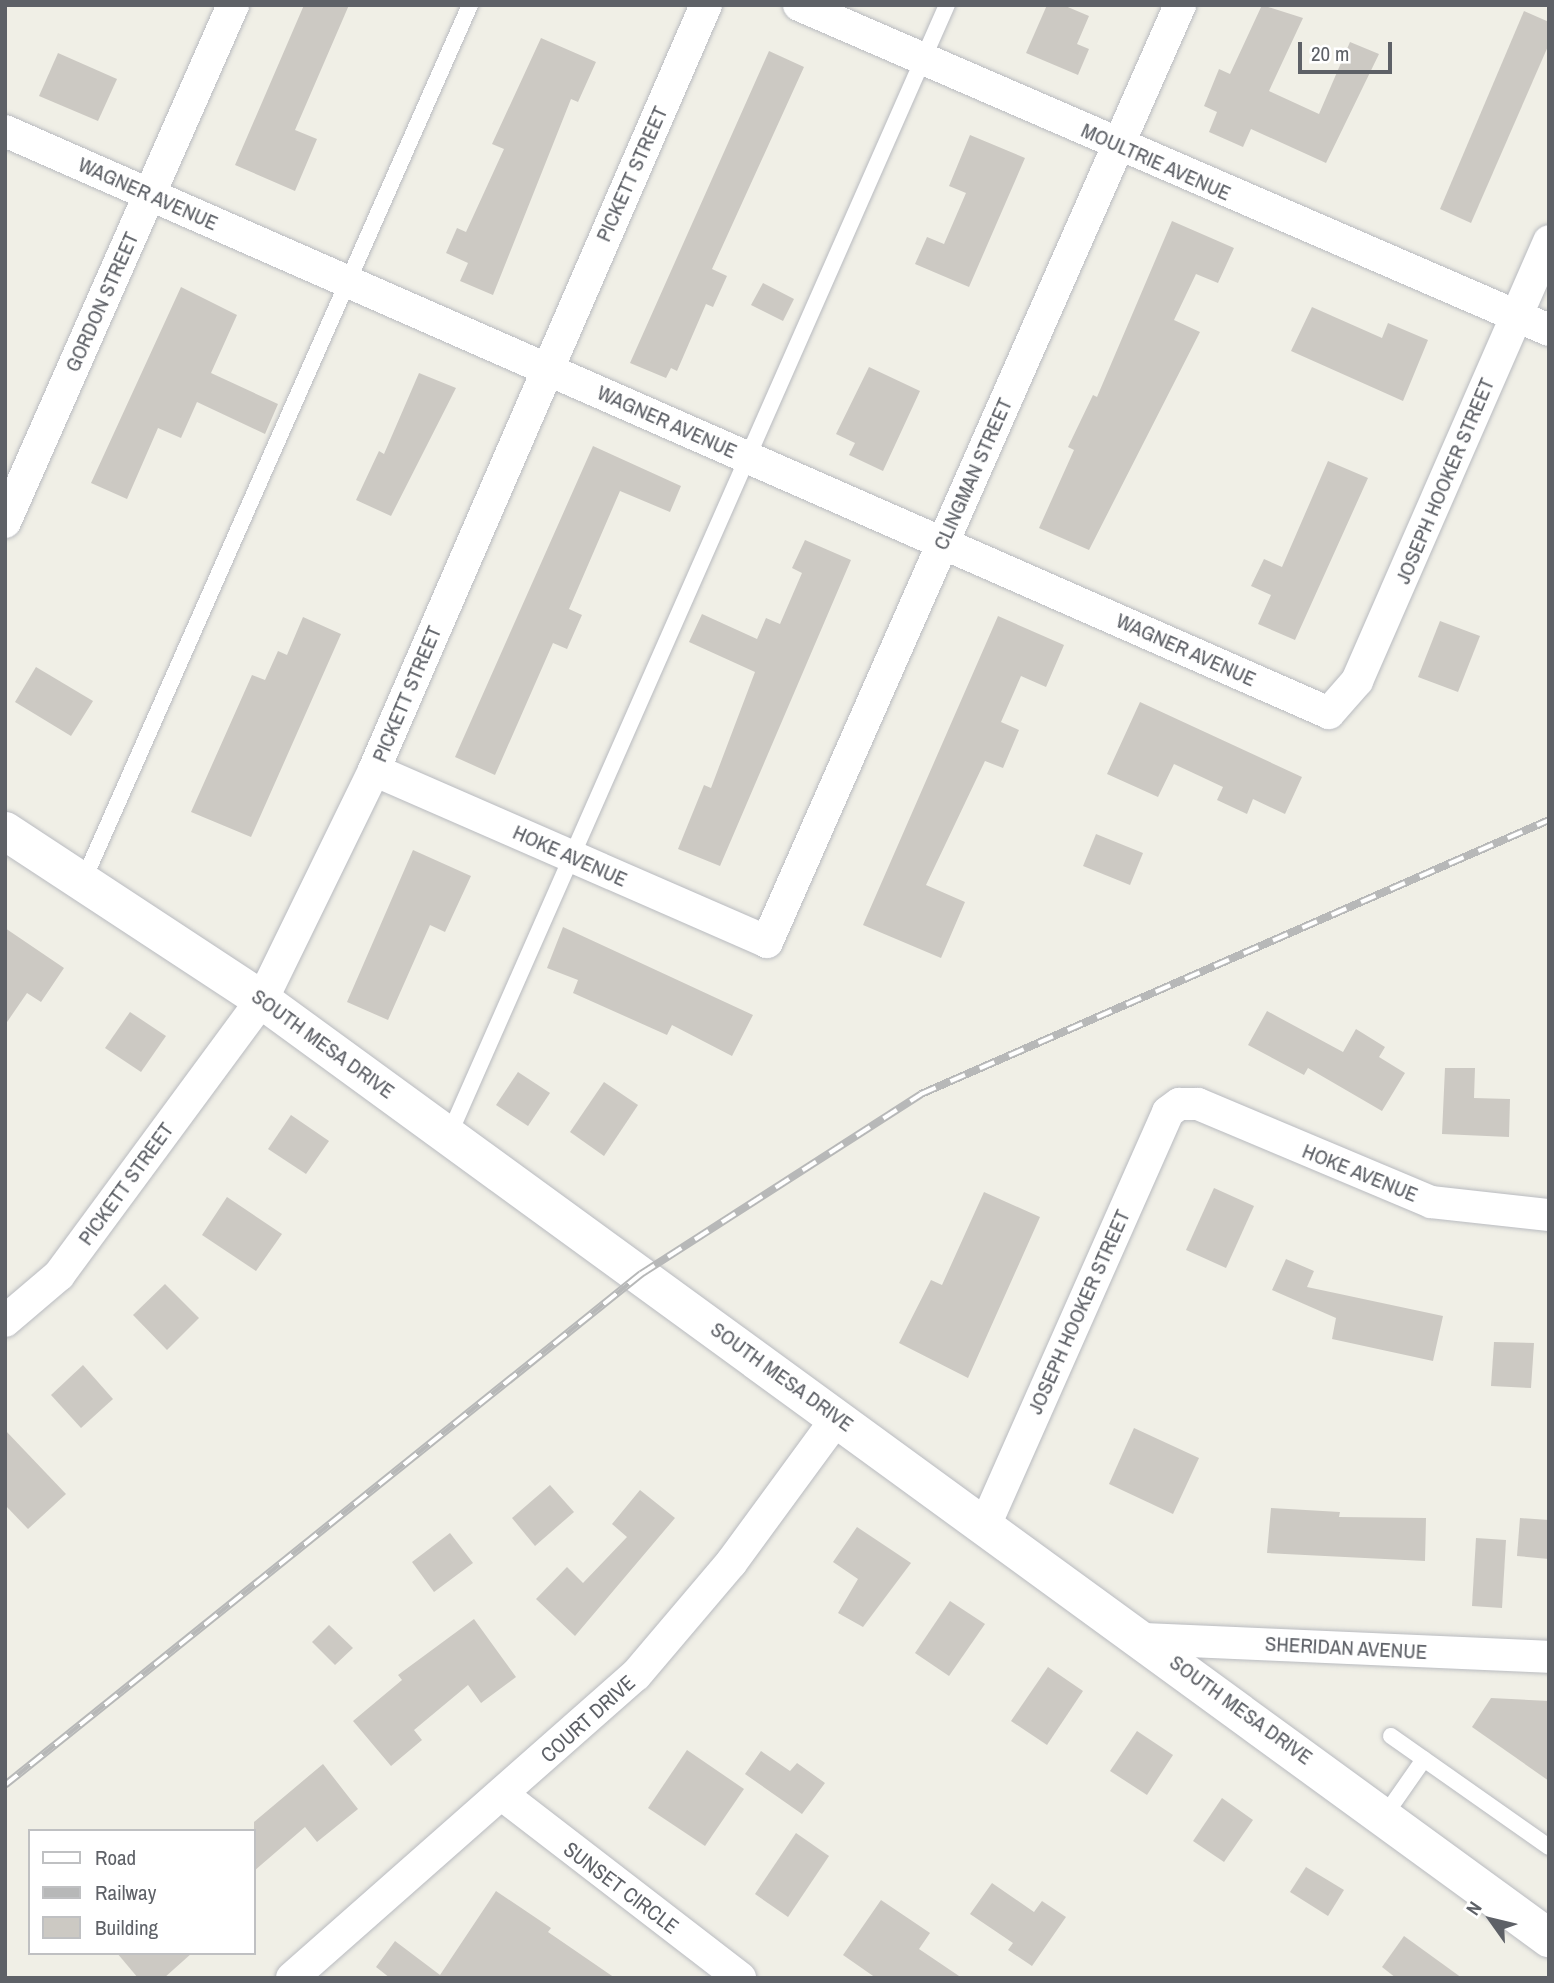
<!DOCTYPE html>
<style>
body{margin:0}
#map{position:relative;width:1554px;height:1983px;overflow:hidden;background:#f0efe6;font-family:"Archivo Narrow",sans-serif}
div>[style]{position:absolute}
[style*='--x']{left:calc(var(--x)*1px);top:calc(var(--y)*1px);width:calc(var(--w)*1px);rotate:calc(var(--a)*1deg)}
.building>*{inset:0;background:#ccc9c3}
.roads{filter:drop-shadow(0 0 2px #b9bbc0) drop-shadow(0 0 2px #b9bbc0)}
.service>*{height:16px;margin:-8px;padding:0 8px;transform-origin:8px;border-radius:8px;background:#fff}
.minor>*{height:32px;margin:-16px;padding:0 16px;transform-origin:16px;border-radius:16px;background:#fff}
.secondary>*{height:38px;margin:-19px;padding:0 19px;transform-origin:19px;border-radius:19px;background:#fff}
.rail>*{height:8px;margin-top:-4px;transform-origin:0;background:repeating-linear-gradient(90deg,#fff 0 16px,#b7b8b8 0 32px);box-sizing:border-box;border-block:2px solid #b7b8b8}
span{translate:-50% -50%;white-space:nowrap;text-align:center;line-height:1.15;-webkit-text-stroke:5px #fff;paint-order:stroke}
.street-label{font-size:21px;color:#5e6167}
.frame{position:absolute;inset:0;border:7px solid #5e6167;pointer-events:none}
.legend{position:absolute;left:28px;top:1829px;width:228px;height:126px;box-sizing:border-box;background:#fff;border:2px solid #bfc0c2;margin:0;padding:9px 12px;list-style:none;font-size:21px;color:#5e6167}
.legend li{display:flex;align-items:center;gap:14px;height:35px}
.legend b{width:35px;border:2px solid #bfc0c2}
.north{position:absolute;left:1456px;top:1885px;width:70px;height:70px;-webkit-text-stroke:5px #fff;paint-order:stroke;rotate:304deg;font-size:19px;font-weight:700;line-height:28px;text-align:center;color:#5e6167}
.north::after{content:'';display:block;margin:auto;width:24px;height:32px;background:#5e6167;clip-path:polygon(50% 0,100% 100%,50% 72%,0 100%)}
.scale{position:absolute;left:1298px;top:42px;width:94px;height:32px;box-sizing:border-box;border:4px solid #5e6167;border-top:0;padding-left:9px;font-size:21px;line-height:24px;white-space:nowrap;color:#5e6167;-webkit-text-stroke:5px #fff;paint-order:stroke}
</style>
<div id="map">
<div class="building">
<i style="clip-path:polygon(304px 5px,349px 5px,295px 130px,317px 139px,295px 191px,235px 165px)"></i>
<i style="clip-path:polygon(1047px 5px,1063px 5px,1089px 16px,1077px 44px,1089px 49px,1078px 75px,1026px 53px)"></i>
<i style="clip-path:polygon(1262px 5px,1303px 18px,1269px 91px,1319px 114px,1350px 42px,1379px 54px,1326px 163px,1251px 129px,1243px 147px,1209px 132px,1217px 112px,1204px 106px,1219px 69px,1230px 74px)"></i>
<i style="clip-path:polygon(1524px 11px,1549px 22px,1549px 44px,1471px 223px,1440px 209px)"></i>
<i style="clip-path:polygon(541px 38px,596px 62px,578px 102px,571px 99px,493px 295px,460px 281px,468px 263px,446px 253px,457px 228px,466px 232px,504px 149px,492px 144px)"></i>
<i style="clip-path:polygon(769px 51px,804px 67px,712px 269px,727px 276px,713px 307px,706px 304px,677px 371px,671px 368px,666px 378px,630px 363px)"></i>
<i style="clip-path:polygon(58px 53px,117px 79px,98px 121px,39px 96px)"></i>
<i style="clip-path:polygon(970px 135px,1025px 158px,969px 287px,915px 264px,927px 237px,944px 244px,966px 193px,949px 186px)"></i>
<i style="clip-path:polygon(1172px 221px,1234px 248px,1218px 283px,1196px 274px,1174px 320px,1200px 332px,1089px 550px,1039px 528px,1074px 450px,1068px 447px,1093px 395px,1097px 397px)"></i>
<i style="clip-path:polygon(763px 283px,794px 299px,783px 321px,751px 305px)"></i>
<i style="clip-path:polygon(181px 287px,237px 315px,211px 373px,278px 404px,265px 434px,197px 402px,181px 438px,158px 428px,127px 499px,91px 483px)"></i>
<i style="clip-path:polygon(1312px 307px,1382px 338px,1388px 323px,1428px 340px,1403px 401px,1291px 351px)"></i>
<i style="clip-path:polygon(869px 367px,920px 391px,883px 471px,849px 455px,855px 443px,836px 434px)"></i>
<i style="clip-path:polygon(419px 373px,456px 388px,391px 516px,356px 500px,379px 451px,384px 454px)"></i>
<i style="clip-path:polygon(593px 446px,681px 486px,670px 512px,620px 491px,569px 609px,582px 615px,567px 649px,553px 643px,495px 775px,455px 757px)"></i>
<i style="clip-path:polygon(1328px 461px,1368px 478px,1295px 640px,1258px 624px,1271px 595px,1251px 586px,1264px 559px,1282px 567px)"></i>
<i style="clip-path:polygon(805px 540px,851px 560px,720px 866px,678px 849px,704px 785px,711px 788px,755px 672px,689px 642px,702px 614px,757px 639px,766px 618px,780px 624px,802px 573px,792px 568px)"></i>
<i style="clip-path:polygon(998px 616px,1064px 645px,1046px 687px,1021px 676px,1001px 722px,1019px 730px,1003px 768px,985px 761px,926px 885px,965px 902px,941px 958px,863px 925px)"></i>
<i style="clip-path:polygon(303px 617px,341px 634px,251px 837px,191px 812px,252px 675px,265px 680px,278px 651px,287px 655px)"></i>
<i style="clip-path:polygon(1440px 621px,1480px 636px,1458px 692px,1418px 677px)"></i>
<i style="clip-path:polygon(36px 667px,93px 701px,71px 736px,15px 702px)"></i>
<i style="clip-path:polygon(1140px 702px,1302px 777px,1285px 814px,1253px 799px,1247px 814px,1217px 800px,1223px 787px,1174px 764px,1158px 797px,1107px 774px)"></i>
<i style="clip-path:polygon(1096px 834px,1143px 853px,1130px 885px,1083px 866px)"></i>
<i style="clip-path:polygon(413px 850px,471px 876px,445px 932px,430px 925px,388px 1020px,347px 1002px)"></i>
<i style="clip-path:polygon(563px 927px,753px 1015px,732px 1056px,672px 1025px,667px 1035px,573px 993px,578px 980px,547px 968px)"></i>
<i style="clip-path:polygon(5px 928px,64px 968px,41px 1002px,27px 993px,5px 1025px)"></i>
<i style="clip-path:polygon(1267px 1011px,1343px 1052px,1356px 1029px,1385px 1047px,1379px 1057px,1405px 1073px,1382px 1111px,1308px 1068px,1304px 1075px,1248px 1045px)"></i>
<i style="clip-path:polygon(130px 1012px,166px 1036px,141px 1072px,105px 1048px)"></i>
<i style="clip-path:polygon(1445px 1068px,1475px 1068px,1474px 1098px,1510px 1099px,1509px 1137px,1442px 1134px)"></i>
<i style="clip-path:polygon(518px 1072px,550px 1093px,528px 1126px,496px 1105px)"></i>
<i style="clip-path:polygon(604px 1082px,638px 1105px,604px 1156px,570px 1132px)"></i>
<i style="clip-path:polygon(291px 1115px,329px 1141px,306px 1174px,268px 1149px)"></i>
<i style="clip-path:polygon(1214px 1188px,1254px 1206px,1226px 1268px,1186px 1250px)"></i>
<i style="clip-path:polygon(984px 1192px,1040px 1217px,968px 1378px,899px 1343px,931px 1280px,942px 1285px)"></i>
<i style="clip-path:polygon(227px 1197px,282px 1234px,256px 1271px,202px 1235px)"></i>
<i style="clip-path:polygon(1286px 1259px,1314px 1271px,1307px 1287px,1443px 1316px,1433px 1361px,1332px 1339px,1336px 1318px,1272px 1290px)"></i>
<i style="clip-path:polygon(165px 1284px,199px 1318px,167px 1350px,133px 1315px)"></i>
<i style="clip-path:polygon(1494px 1342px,1534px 1343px,1531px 1388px,1491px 1386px)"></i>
<i style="clip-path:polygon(83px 1365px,113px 1399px,81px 1428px,51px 1395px)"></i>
<i style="clip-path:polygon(1134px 1428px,1199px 1458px,1173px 1514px,1109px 1484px)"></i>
<i style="clip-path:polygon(5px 1430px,66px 1494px,28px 1529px,5px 1505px)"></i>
<i style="clip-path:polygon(550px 1485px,574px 1512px,535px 1546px,512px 1518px)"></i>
<i style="clip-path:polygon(640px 1490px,675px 1518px,575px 1636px,536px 1599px,567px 1567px,583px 1583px,627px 1537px,612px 1524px)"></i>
<i style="clip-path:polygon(1271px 1508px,1340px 1512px,1339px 1517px,1426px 1518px,1425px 1561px,1267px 1553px)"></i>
<i style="clip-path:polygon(1520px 1518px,1549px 1520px,1549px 1559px,1517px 1556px)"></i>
<i style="clip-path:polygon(857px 1527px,911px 1563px,863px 1627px,838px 1613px,858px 1579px,833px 1562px)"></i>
<i style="clip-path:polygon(450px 1533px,473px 1563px,434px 1592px,412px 1562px)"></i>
<i style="clip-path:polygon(1476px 1538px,1506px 1540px,1502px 1608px,1472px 1606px)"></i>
<i style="clip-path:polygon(950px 1601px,985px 1624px,949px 1676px,915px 1653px)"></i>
<i style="clip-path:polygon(474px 1619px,516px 1677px,481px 1703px,468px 1685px,414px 1730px,422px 1740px,391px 1766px,353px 1721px,402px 1680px,398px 1675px)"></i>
<i style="clip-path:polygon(329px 1625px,353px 1648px,335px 1665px,312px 1642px)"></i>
<i style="clip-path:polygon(1048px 1667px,1083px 1691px,1047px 1745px,1011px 1721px)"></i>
<i style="clip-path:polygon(1491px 1698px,1549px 1701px,1549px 1781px,1472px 1727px)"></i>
<i style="clip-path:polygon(1137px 1731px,1173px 1755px,1147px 1795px,1110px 1771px)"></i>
<i style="clip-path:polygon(687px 1750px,744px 1789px,705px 1846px,648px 1808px)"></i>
<i style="clip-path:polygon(761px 1751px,790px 1771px,797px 1763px,825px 1783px,802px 1814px,745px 1774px)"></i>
<i style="clip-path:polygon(323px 1764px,358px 1809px,317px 1842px,305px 1827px,254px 1871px,254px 1822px)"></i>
<i style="clip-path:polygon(1222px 1798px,1253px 1820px,1224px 1862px,1193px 1841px)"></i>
<i style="clip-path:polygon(796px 1833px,829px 1856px,788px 1917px,755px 1894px)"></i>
<i style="clip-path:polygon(1306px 1867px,1344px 1890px,1328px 1916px,1290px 1892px)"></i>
<i style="clip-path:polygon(992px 1883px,1034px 1912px,1042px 1901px,1066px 1917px,1032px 1966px,1008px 1950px,1013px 1943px,970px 1914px)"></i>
<i style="clip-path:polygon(496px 1891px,551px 1928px,548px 1932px,615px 1978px,390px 1978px,376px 1967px,395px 1941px,440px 1975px)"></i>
<i style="clip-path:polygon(881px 1900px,930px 1933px,919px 1949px,962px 1978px,876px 1978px,843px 1955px)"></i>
<i style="clip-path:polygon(1404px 1936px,1462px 1978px,1396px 1978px,1382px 1967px)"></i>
<i style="clip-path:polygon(117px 1953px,192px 1953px,164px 1978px,138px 1978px)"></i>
</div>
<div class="roads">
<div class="service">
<i style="--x:84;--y:879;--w:955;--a:-66.17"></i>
<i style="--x:449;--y:1135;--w:1235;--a:-66.22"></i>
<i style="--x:1391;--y:1736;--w:193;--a:35.1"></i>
<i style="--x:1385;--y:1815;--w:68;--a:-55.1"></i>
</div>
<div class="minor">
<i style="--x:799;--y:5;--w:817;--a:23.43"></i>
<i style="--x:5;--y:131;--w:1446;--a:23.73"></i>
<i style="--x:1329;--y:713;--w:43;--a:-48.8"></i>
<i style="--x:1357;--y:681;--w:480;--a:-66.4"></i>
<i style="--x:5;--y:522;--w:565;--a:-66.2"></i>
<i style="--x:374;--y:770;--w:429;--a:23.6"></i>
<i style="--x:767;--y:942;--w:1024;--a:-66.21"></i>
<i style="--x:5;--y:1321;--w:71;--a:-40.4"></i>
<i style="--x:59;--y:1275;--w:342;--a:-53.6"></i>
<i style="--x:262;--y:1000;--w:256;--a:-64"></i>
<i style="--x:374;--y:770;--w:834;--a:-66.54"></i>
<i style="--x:986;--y:1523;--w:449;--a:-66.1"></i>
<i style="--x:1168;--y:1112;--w:14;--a:-36"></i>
<i style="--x:1179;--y:1104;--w:19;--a:0"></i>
<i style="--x:1198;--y:1104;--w:253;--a:22.8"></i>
<i style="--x:1431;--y:1202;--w:119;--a:6.3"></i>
<i style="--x:1143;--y:1639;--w:406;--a:2.5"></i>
<i style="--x:504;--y:1796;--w:298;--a:37.6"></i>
<i style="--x:292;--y:1978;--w:458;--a:-41.4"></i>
<i style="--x:636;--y:1675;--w:147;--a:-49.7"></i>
<i style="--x:731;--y:1563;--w:181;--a:-53.8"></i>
</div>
<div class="secondary">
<i style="--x:5;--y:831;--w:308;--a:33.3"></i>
<i style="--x:262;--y:1000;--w:1593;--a:36.09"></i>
</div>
</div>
<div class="rail">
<i style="--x:5;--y:1785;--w:816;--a:-38.78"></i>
<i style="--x:641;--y:1274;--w:333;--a:-32.7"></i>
<i style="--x:921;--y:1094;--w:685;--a:-23.57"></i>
</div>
<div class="street-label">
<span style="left:1156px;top:162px;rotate:24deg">MOULTRIE AVENUE</span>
<span style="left:632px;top:174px;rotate:-66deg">PICKETT STREET</span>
<span style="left:148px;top:194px;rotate:24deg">WAGNER AVENUE</span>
<span style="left:102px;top:302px;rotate:-66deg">GORDON STREET</span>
<span style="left:667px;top:422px;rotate:24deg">WAGNER AVENUE</span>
<span style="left:973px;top:474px;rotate:-66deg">CLINGMAN STREET</span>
<span style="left:1445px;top:481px;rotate:-67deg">JOSEPH HOOKER STREET</span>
<span style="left:1186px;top:650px;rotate:24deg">WAGNER AVENUE</span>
<span style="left:407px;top:694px;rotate:-67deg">PICKETT STREET</span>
<span style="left:570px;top:856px;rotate:24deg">HOKE AVENUE</span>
<span style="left:323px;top:1044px;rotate:36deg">SOUTH MESA DRIVE</span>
<span style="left:1360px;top:1173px;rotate:22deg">HOKE AVENUE</span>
<span style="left:126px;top:1184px;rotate:-54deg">PICKETT STREET</span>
<span style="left:1079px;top:1312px;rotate:-66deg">JOSEPH HOOKER STREET</span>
<span style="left:782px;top:1377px;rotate:36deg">SOUTH MESA DRIVE</span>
<span style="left:1346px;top:1648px;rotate:3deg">SHERIDAN AVENUE</span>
<span style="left:1241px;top:1710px;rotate:36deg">SOUTH MESA DRIVE</span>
<span style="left:588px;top:1719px;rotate:-42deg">COURT DRIVE</span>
<span style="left:621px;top:1888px;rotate:37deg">SUNSET CIRCLE</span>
</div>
<div class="frame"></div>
<ul class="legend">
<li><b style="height:9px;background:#fff"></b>Road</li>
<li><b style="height:9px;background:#b7b8b8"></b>Railway</li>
<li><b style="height:19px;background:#ccc9c3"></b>Building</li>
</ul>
<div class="north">N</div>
<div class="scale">20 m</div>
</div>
